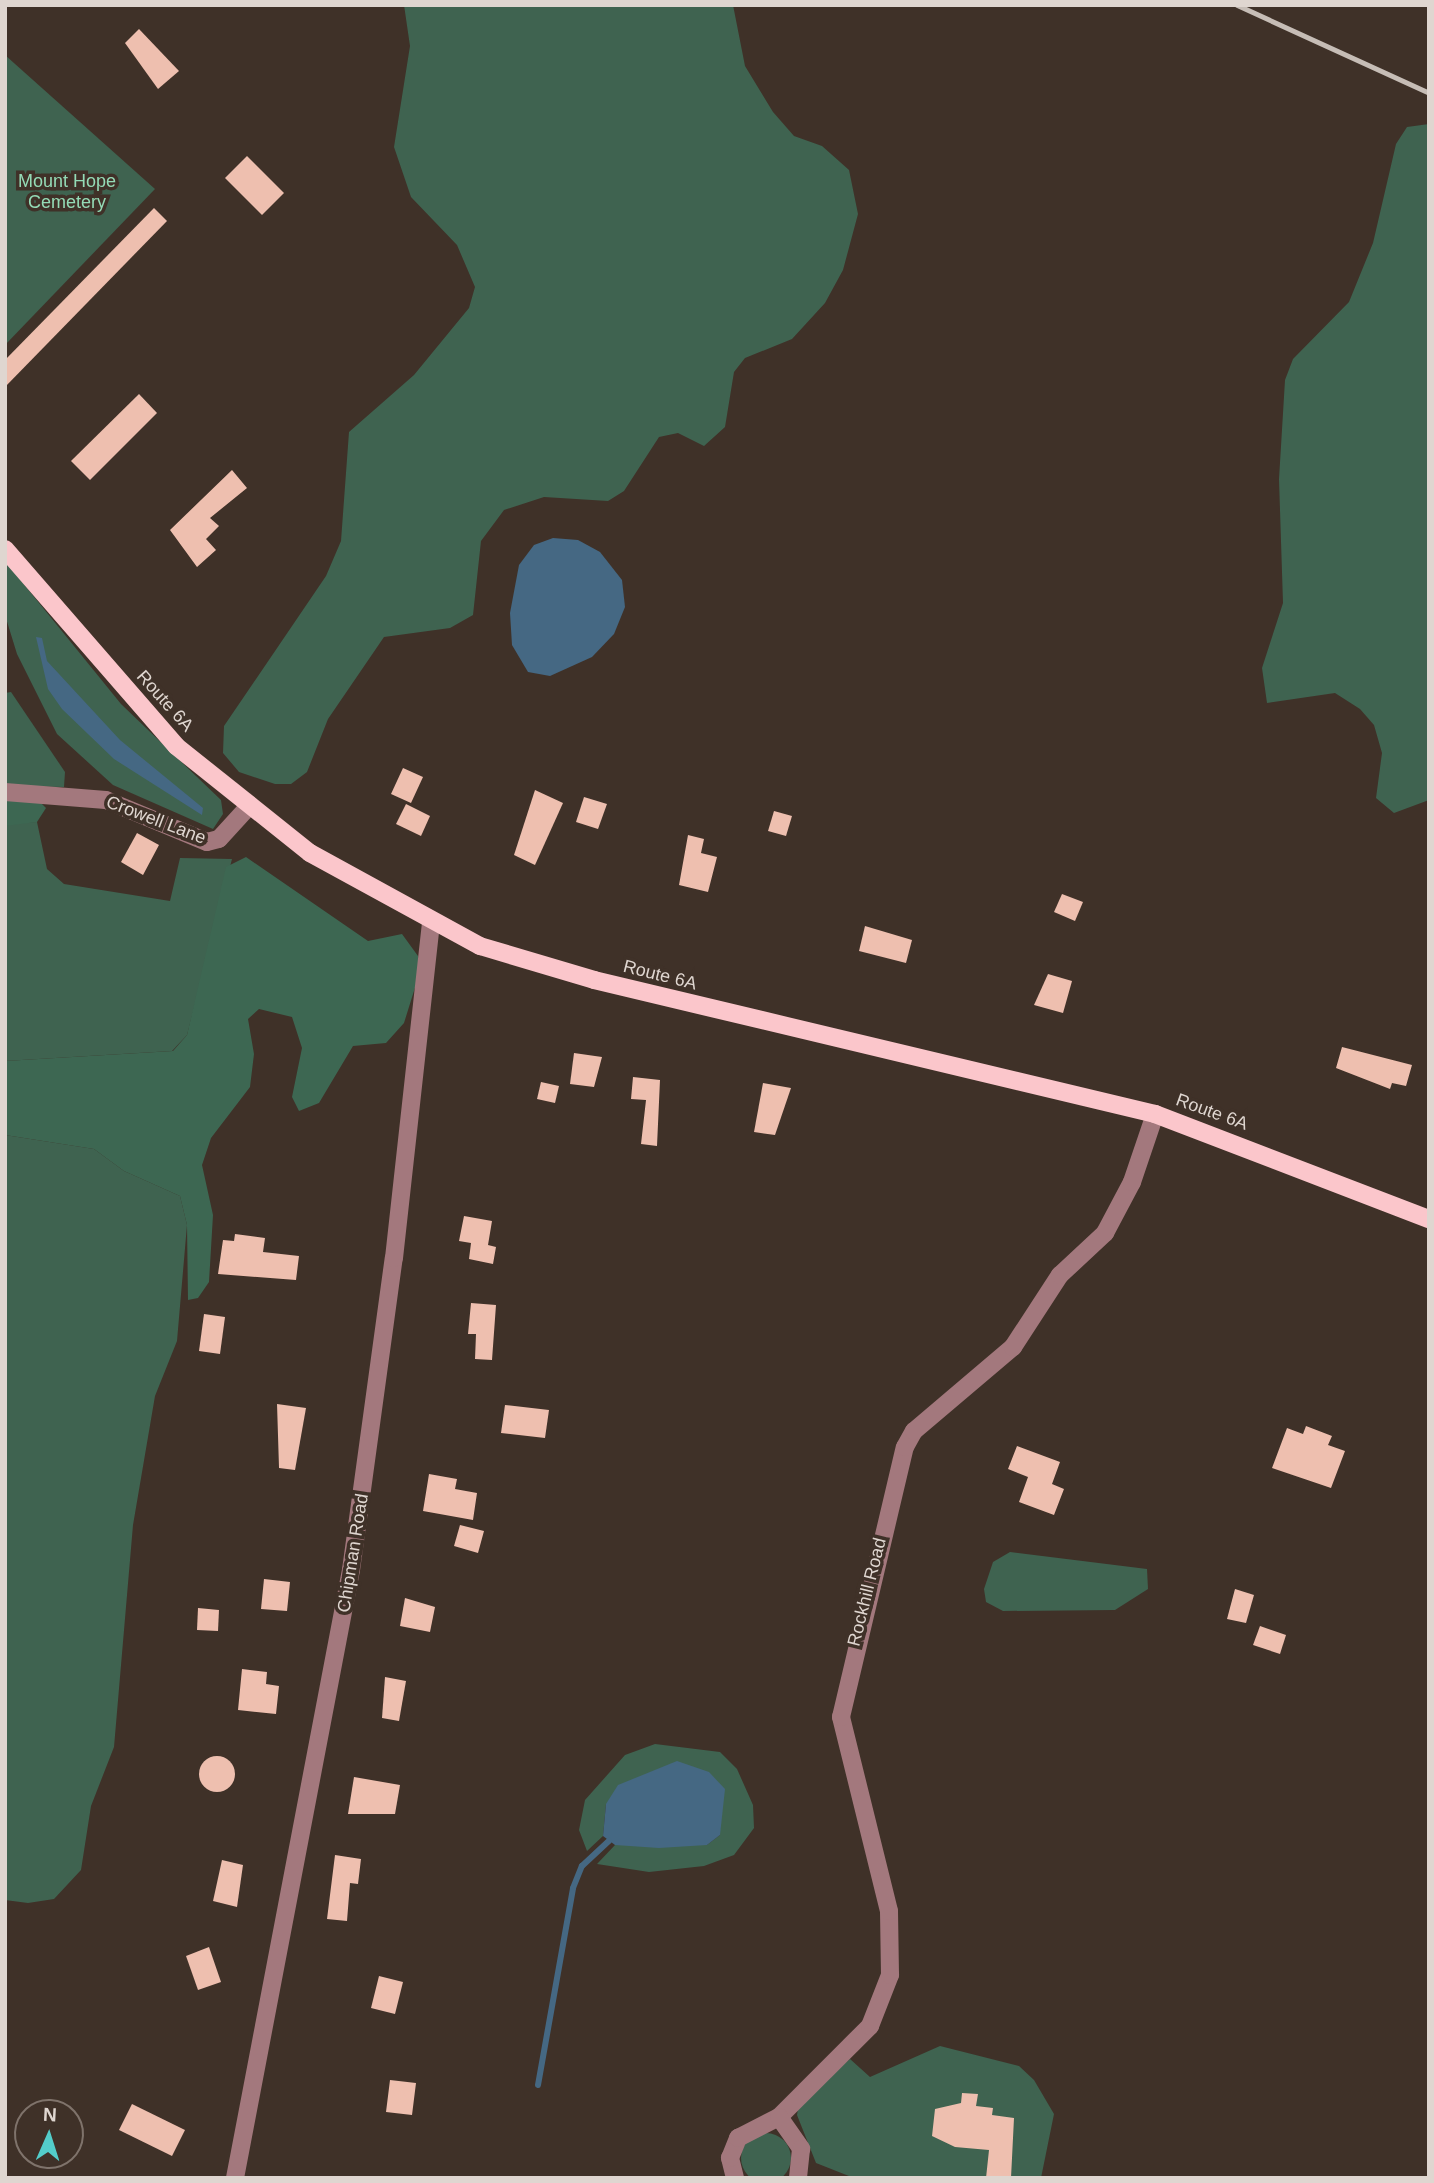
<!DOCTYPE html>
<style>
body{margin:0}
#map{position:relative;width:1434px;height:2183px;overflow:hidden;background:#3f3128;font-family:Helvetica,sans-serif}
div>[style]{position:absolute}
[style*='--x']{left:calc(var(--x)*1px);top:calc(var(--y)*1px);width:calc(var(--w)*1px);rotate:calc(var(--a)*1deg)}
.green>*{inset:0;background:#3f6350}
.round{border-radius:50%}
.forest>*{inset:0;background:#3d6752}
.water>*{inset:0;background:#456883}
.stream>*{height:6px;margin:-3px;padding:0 3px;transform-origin:3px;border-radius:3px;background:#456883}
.building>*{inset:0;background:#eebfaf}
.minor>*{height:18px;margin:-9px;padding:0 9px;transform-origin:9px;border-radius:9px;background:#a3787d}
.major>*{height:18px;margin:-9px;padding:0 9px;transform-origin:9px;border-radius:9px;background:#fbc6cb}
.rail>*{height:5px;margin:-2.5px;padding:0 2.5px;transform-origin:2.5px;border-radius:2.5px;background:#c6bdb6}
span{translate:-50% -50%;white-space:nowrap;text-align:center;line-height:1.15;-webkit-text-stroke:7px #3f3128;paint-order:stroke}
.park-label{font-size:18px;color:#94dbb6}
.street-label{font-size:18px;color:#dfd6d0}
.frame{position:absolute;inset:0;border:7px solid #dfd6d0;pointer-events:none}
.north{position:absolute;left:14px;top:2099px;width:70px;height:70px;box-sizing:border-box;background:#3f3128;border:2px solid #7f736b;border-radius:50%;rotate:3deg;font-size:19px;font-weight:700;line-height:28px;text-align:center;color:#dfd6d0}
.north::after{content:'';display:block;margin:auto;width:24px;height:32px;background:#53cdca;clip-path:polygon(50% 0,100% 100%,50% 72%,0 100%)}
</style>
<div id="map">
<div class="green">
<i style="clip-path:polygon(404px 5px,733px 5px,745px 66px,773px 112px,794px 136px,822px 146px,849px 170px,858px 214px,843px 270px,825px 303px,792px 339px,745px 358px,734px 372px,725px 427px,704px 446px,678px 433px,659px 437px,624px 491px,608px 501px,544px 497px,504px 510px,481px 541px,473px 615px,450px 628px,384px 637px,328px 719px,307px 772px,291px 784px,275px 784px,239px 772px,223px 753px,224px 726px,326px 576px,341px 541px,349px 432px,414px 375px,469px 308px,475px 287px,457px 245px,411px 197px,394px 147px,410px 46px)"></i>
<i style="clip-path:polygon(5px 55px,155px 189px,5px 345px)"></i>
<i style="clip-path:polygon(1429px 124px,1429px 800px,1394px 813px,1376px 798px,1382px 753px,1374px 725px,1360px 709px,1335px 693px,1267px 703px,1262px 668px,1283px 603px,1279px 479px,1285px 380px,1293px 359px,1349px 302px,1373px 243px,1396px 144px,1407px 127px)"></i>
<i style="clip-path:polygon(5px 561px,121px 704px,221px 800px,223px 814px,213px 829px,113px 785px,57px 734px,17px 654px,5px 615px)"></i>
<i style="clip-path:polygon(11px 692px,65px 772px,64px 787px,5px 786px,5px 693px)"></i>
<i style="clip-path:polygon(37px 822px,47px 869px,64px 884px,170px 901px,180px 858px,232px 859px,187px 1035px,172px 1051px,5px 1061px,5px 823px)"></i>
<i style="clip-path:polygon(5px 1135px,94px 1149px,124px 1171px,180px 1196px,187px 1225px,177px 1341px,155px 1396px,133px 1525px,114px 1747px,91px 1806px,81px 1870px,54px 1899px,28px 1903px,5px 1900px)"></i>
<i style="clip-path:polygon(1010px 1552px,1147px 1569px,1148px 1589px,1115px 1610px,1003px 1611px,986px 1602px,984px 1589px,993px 1562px)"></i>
<i style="clip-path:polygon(655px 1744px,720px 1752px,737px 1769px,753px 1805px,754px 1828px,734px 1855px,704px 1866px,649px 1872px,597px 1864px,615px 1845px,707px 1845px,720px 1835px,606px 1804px,603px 1836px,587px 1851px,579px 1830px,585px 1800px,625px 1755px)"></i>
<i style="clip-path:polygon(940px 2046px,1019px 2066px,1034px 2080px,1054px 2114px,1041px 2178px,854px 2178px,816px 2163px,797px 2115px,799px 2102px,850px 2059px,870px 2077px)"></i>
<i class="round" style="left:741px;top:2133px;width:50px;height:50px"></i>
</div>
<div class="forest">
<i style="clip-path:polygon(38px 800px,46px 808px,37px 822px,5px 826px,5px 801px)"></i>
<i style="clip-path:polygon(246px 857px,368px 941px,402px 934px,418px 956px,418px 978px,404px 1023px,386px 1043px,353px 1046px,319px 1103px,299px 1111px,292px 1097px,302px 1048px,292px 1017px,259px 1009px,248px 1019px,254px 1054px,250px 1087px,211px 1138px,202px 1165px,213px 1215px,209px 1282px,198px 1298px,188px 1300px,187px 1225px,180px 1196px,124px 1171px,94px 1149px,5px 1135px,5px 1061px,173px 1051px,187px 1035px,226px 867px)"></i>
</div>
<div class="water">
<i style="clip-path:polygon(553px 538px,578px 540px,600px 552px,622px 580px,625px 607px,614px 634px,592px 657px,550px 676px,528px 672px,512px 645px,510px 613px,519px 565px,534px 545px)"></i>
<i style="clip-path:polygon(36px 637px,42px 638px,47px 661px,120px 740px,203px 808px,202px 815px,114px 759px,62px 709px,48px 689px)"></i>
<i style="clip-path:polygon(677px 1761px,709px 1772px,725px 1789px,720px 1835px,707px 1845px,659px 1848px,615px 1845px,603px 1836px,606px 1804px,618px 1785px)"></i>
</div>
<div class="stream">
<i style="--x:538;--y:2085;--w:200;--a:-79.9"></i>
<i style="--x:573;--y:1888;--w:24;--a:-68"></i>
<i style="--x:582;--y:1866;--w:37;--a:-43"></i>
</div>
<div class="building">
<i style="clip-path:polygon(139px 29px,179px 71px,158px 89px,125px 43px)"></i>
<i style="clip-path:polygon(247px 156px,284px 193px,262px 215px,225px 178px)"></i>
<i style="clip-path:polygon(154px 208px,167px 221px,5px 387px,5px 360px)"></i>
<i style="clip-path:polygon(139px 394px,157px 413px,90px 480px,71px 461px)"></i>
<i style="clip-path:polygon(232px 470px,247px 488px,210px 518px,219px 526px,206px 539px,216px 550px,197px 567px,170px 530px)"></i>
<i style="clip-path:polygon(403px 768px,423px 777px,411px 803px,391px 794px)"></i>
<i style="clip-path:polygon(535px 790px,563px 803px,535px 865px,514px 855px)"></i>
<i style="clip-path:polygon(584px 797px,607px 804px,598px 829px,576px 822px)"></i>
<i style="clip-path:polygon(406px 804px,430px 816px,421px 836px,396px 824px)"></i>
<i style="clip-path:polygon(774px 811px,792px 816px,786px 836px,768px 831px)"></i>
<i style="clip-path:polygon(137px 833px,159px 845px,143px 875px,121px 862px)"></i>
<i style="clip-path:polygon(688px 835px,704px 839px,701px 853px,717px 857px,708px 892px,679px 885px)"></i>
<i style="clip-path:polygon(1062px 894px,1083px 902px,1075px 921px,1054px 912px)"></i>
<i style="clip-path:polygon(865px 926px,912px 940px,906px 963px,859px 951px)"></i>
<i style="clip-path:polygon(1048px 974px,1072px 981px,1063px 1013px,1034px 1005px)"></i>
<i style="clip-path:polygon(1342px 1047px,1412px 1065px,1406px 1086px,1392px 1083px,1390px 1089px,1336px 1068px)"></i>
<i style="clip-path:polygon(574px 1053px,602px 1057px,594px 1087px,570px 1084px)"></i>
<i style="clip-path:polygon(633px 1077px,660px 1080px,657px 1146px,641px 1144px,646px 1100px,631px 1099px)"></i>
<i style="clip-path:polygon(541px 1082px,559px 1086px,555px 1103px,537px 1099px)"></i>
<i style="clip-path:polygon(763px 1083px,791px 1088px,775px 1135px,754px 1132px)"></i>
<i style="clip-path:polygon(464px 1216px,492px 1221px,488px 1245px,496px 1247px,493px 1264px,469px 1259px,471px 1243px,459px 1241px)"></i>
<i style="clip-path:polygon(235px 1234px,265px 1238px,263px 1252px,299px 1256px,296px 1280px,218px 1274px,223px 1240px,234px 1241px)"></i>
<i style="clip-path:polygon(471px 1303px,496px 1305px,492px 1360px,475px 1359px,476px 1334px,468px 1334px)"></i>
<i style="clip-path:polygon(204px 1314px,225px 1317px,220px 1354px,199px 1351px)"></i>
<i style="clip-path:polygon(277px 1404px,306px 1408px,295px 1470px,279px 1468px)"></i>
<i style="clip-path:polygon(505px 1405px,549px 1410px,545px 1438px,501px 1433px)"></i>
<i style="clip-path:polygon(1306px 1426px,1332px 1436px,1328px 1445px,1345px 1451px,1331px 1488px,1272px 1468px,1287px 1428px,1303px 1434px)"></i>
<i style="clip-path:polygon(1017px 1446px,1060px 1462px,1052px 1484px,1064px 1489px,1054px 1515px,1019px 1502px,1028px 1477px,1008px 1469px)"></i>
<i style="clip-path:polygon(429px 1474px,457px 1479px,455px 1489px,477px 1493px,473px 1520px,423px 1511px)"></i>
<i style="clip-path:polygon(460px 1525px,484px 1531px,478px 1553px,454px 1546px)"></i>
<i style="clip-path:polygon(264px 1579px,290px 1582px,287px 1611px,261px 1609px)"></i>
<i style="clip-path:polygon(1235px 1589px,1254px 1595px,1246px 1623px,1227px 1619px)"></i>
<i style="clip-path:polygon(405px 1598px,435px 1607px,430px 1632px,400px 1626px)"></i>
<i style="clip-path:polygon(198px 1608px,219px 1610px,218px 1631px,197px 1630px)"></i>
<i style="clip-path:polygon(1260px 1626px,1286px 1635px,1280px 1654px,1253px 1645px)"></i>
<i style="clip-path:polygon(242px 1669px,267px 1672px,266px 1684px,279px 1686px,276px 1714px,238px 1710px)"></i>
<i style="clip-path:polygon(385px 1677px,406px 1681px,399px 1721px,382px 1718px)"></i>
<i class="round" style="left:199px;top:1756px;width:36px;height:36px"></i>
<i style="clip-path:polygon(354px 1777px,400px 1785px,395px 1814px,348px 1814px)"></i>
<i style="clip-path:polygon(335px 1855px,361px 1859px,358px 1884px,350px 1883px,347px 1921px,327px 1919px)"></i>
<i style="clip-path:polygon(222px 1860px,243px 1865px,237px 1907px,213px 1901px)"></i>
<i style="clip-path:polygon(209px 1947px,221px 1982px,198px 1990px,186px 1956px)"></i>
<i style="clip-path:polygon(379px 1976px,403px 1982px,395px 2014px,371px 2008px)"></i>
<i style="clip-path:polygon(390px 2080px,416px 2083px,412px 2115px,386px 2112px)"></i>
<i style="clip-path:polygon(962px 2093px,978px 2094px,976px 2106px,993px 2108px,992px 2115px,1014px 2118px,1011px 2178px,986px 2178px,989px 2150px,955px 2147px,932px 2136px,935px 2109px,961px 2103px)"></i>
<i style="clip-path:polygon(132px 2104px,185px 2130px,172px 2156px,119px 2130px)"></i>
</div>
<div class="minor">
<i style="--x:5;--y:792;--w:101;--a:4.5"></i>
<i style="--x:106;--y:800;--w:109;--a:22.6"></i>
<i style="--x:207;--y:842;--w:12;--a:-14"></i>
<i style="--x:219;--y:839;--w:46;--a:-47.6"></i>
<i style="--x:779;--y:2117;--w:129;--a:-45"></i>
<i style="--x:870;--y:2026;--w:55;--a:-68.6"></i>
<i style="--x:890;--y:1975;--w:64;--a:-90.9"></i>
<i style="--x:889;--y:1911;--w:200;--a:-103.9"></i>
<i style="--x:841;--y:1717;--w:277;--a:-76.7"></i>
<i style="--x:905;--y:1447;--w:18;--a:-61"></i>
<i style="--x:914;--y:1431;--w:130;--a:-40.3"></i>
<i style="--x:1013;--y:1347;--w:86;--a:-56.9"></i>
<i style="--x:1060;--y:1275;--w:62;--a:-43"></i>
<i style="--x:1105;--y:1233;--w:58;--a:-62.1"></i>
<i style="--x:1132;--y:1182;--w:72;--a:-71.3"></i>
<i style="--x:235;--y:2178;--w:619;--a:-79.2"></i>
<i style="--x:351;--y:1570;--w:315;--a:-82.2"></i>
<i style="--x:394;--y:1258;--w:338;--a:-83.7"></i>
<i style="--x:735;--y:2178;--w:21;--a:-104"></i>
<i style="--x:730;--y:2158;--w:22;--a:-68"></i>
<i style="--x:738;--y:2138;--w:46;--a:-27.1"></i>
<i style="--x:779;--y:2117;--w:39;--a:55"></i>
<i style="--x:801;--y:2149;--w:29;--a:96"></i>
</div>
<div class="major">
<i style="--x:5;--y:549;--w:261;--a:49"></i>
<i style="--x:176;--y:746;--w:171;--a:38.6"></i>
<i style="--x:310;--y:853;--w:194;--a:28.7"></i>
<i style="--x:480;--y:946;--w:119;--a:16.6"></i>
<i style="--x:594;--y:980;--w:577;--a:13.43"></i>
<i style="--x:1155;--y:1114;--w:293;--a:21"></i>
</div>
<div class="rail">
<i style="--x:1237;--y:5;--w:211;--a:24.6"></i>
</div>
<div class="park-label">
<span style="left:67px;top:192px">Mount Hope<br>Cemetery</span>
</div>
<div class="street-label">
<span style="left:165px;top:701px;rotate:48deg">Route 6A</span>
<span style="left:156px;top:820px;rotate:21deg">Crowell Lane</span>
<span style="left:660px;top:975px;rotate:14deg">Route 6A</span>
<span style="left:1212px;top:1112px;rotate:20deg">Route 6A</span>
<span style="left:353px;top:1553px;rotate:-81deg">Chipman Road</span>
<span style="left:867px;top:1592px;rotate:-76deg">Rockhill Road</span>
</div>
<div class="frame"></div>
<div class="north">N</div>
</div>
